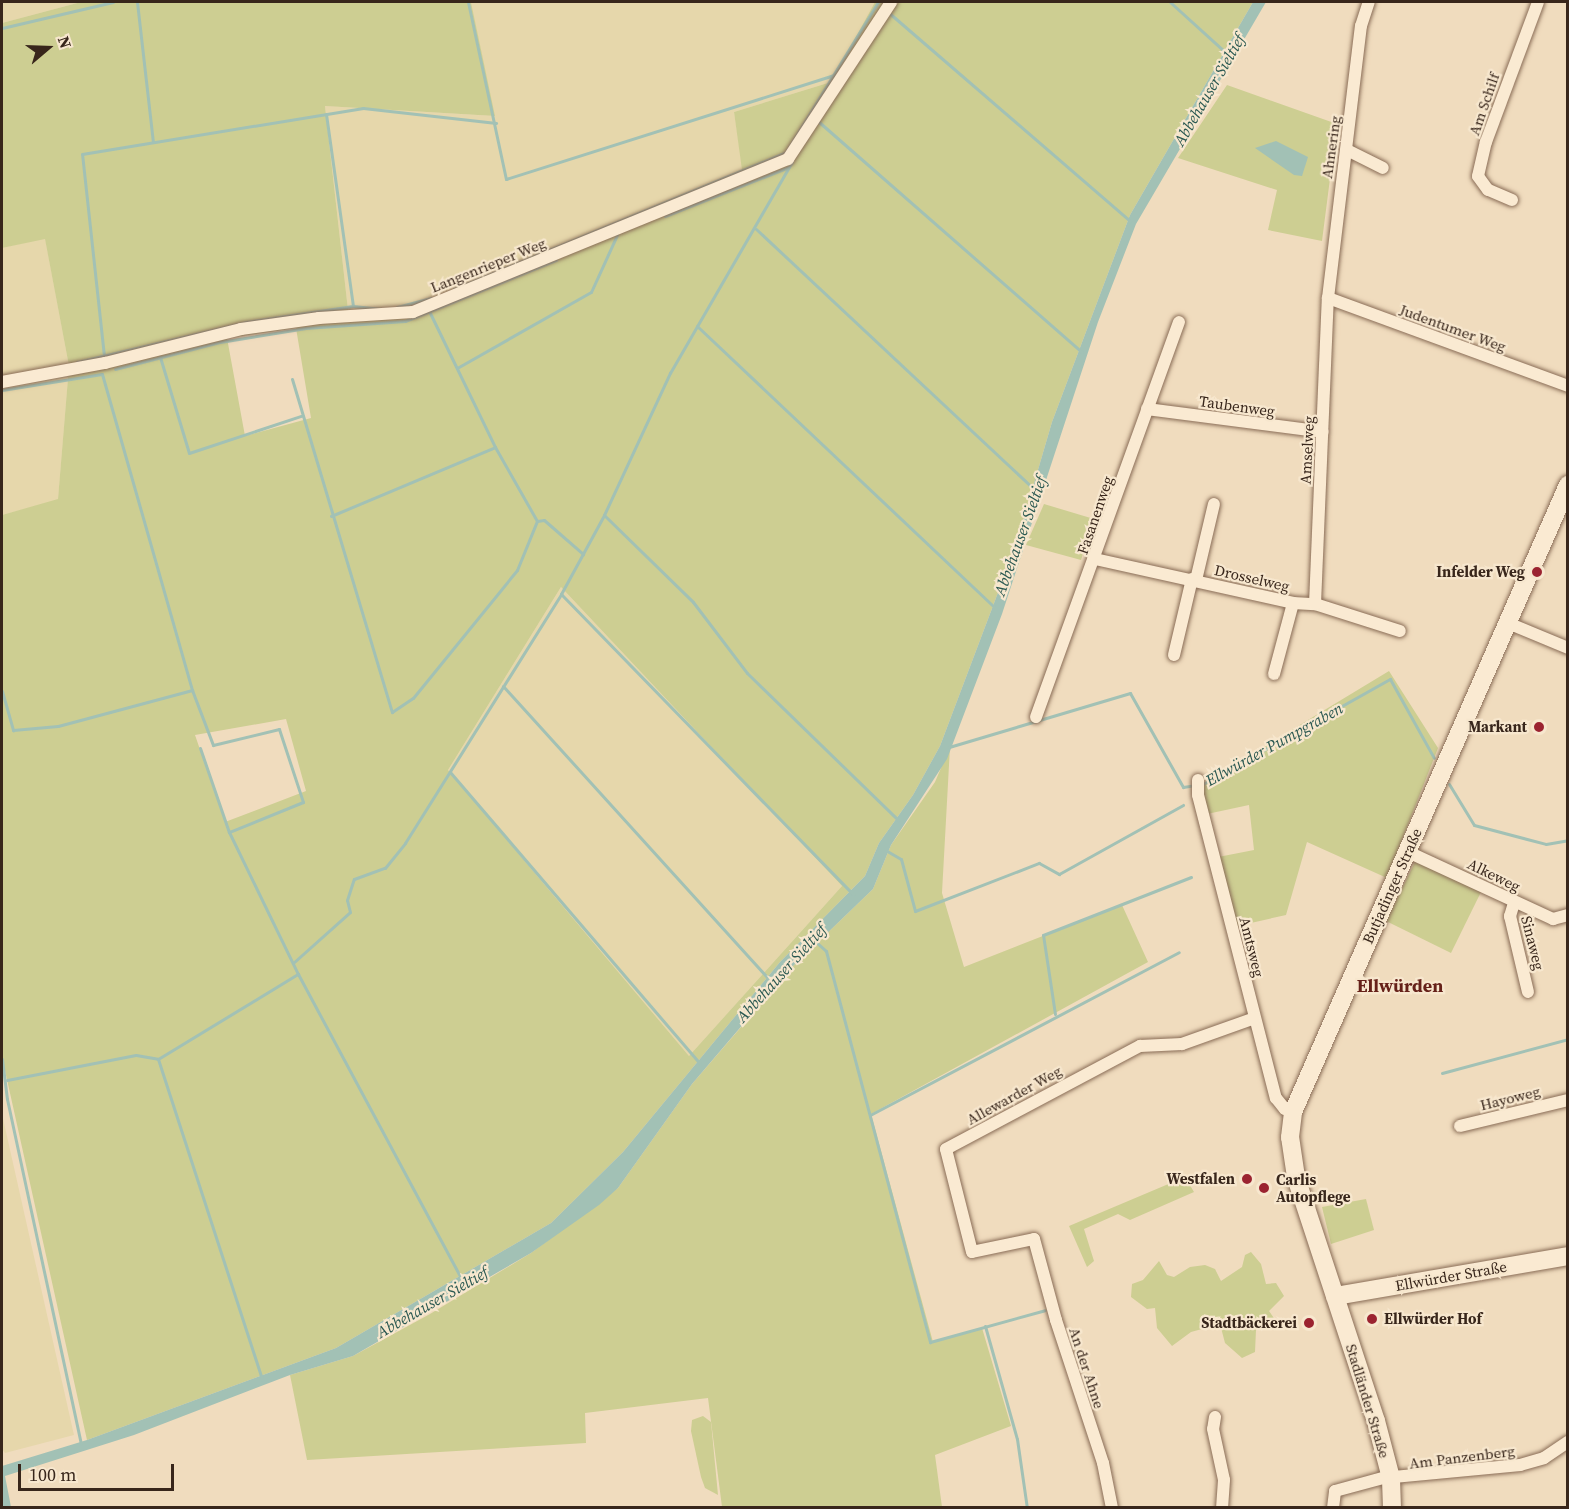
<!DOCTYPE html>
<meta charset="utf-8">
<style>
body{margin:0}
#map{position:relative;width:1569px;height:1509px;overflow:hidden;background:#f0dcbe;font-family:"Source Serif 4",serif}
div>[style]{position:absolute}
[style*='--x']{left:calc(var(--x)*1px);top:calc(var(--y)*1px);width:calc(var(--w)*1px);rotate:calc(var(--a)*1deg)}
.farmland>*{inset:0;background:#e6d7ab}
.green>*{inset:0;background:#cdce92}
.water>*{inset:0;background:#a2c1b5}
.stream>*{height:3px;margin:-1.5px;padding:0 1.5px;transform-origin:1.5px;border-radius:1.5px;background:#a2c1b5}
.roads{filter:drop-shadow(0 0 2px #896c56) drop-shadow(0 0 2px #896c56)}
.street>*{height:12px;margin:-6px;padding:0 6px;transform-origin:6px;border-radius:6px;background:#faead2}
.secondary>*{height:18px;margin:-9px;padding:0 9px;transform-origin:9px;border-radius:9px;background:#faead2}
.dots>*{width:16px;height:16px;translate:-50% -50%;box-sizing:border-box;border:3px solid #f7e7ce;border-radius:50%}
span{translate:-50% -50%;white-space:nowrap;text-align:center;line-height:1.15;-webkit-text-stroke:4.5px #f7e7ce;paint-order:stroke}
.street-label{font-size:15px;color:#38261b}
.poi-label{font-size:15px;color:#38261b;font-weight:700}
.right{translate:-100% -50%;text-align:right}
.left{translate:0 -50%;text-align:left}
.water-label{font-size:16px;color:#2a5851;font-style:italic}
.quarter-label{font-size:18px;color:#662119;font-weight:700}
.frame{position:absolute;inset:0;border:3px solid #38261b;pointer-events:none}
.north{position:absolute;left:18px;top:18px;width:60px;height:60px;-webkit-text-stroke:4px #f7e7ce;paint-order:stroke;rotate:71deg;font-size:16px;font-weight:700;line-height:24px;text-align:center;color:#38261b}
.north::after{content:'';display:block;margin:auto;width:21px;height:27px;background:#38261b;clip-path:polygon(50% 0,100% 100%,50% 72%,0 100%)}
.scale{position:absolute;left:18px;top:1464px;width:156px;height:27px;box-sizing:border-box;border:3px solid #38261b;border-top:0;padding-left:8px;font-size:18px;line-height:21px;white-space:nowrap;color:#38261b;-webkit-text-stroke:4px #f7e7ce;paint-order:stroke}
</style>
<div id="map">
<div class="farmland">
<i style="clip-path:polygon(2px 2px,81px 2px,2px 23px)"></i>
<i style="clip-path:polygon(471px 2px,875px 2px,831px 82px,734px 112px,744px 177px,432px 309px,348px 310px,325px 106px,494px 116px)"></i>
<i style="clip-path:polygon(45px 238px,69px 366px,58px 500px,2px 515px,2px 248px)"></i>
<i style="clip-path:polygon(561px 587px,842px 886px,689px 1056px,448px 770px)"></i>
<i style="clip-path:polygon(2px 1114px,74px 1435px,5px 1453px,2px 1449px)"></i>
</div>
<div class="green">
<i style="clip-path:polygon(evenodd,81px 2px,471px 2px,495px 116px,325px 106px,348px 310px,432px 309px,743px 177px,734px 112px,831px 82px,875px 2px,1253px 2px,1130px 215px,1052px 422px,1016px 545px,940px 746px,913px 795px,879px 843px,865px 876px,780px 962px,623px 1152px,551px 1223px,336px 1348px,87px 1440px,2px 1057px,2px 515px,58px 499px,69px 366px,45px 239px,2px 248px,2px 23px,81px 2px,296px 328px,311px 418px,245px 436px,227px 338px,296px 328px,81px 2px,561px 587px,842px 886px,689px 1056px,448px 770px,561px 587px,81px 2px,286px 719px,306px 791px,225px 822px,195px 735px,286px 719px)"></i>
<i style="clip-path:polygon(1227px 85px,1337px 124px,1322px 241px,1268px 230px,1277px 190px,1178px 158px)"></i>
<i style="clip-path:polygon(1044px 504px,1094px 519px,1081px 560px,1026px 545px)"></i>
<i style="clip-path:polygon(1389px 671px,1438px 748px,1387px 878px,1307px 842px,1286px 915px,1233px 927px,1213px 858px,1254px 850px,1249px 805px,1207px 814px,1202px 784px)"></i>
<i style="clip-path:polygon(950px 747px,942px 893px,964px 967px,1122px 905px,1148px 962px,871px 1114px,933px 1342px,982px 1328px,1011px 1426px,935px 1455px,942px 1507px,722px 1507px,708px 1398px,585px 1413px,586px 1443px,307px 1460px,290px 1375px,353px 1356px,430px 1314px,531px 1253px,618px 1188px,692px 1084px,742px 1026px,792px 967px,873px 889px,891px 845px,935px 782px)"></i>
<i style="clip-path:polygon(1416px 860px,1481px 892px,1451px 953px,1386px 921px)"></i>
<i style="clip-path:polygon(1185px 1177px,1194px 1192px,1130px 1220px,1118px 1214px,1084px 1229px,1094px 1261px,1087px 1267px,1069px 1226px)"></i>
<i style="clip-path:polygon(1366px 1199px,1374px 1230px,1331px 1244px,1322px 1207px)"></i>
<i style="clip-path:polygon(1251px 1252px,1261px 1264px,1266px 1284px,1276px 1283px,1284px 1296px,1269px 1311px,1276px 1321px,1256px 1330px,1255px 1352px,1242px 1358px,1225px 1343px,1220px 1324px,1191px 1332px,1172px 1346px,1157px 1328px,1155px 1308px,1147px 1309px,1131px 1297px,1132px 1284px,1143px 1280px,1159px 1261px,1167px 1275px,1174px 1277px,1190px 1267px,1205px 1265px,1215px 1269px,1221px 1281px,1242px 1267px,1245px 1255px)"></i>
<i style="clip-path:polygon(703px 1416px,711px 1422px,718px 1495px,705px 1488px,701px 1477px,691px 1431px,692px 1420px)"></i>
</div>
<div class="water">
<i style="clip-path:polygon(1253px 2px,1266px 2px,1136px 224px,1098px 322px,1002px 614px,947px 759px,891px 845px,873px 889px,792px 967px,692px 1084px,618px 1188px,599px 1205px,531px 1253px,353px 1356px,290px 1375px,134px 1435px,5px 1476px,11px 1507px,2px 1507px,2px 1466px,87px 1440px,336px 1348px,551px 1223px,623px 1152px,780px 962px,865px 876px,879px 843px,913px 795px,940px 746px,1016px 545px,1052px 422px,1130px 215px)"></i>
<i style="clip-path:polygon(1276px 141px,1308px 157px,1302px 176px,1294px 175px,1255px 148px)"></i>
</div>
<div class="stream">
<i style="--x:137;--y:2;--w:141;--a:83.5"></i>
<i style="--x:468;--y:2;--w:181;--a:77.9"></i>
<i style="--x:506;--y:179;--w:344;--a:-17.6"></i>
<i style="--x:1170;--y:2;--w:73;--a:42.2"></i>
<i style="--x:888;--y:12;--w:320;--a:40.8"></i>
<i style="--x:2;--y:28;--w:114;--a:-13.2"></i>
<i style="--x:326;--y:114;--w:193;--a:82"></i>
<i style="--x:819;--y:122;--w:349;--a:41.2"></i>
<i style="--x:665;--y:216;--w:133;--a:-21.6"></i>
<i style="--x:756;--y:229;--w:382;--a:43.1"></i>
<i style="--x:454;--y:289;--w:359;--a:-22.4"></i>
<i style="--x:786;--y:152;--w:176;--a:-58.5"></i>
<i style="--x:397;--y:307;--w:35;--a:-15"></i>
<i style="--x:430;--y:313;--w:149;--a:64.1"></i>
<i style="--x:495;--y:447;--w:85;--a:60.4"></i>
<i style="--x:537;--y:521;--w:7;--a:-8"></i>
<i style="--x:544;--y:520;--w:52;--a:41.1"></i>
<i style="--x:697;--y:326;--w:409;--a:43.4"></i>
<i style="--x:104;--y:356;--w:203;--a:-96.2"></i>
<i style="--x:82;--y:154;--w:285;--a:-9.3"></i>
<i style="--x:363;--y:108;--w:134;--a:6.4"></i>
<i style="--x:160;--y:357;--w:100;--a:73.2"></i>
<i style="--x:189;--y:453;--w:118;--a:-18.3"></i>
<i style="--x:77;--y:362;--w:174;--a:-13.3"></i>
<i style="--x:246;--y:322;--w:108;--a:-8.5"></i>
<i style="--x:353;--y:306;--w:29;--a:6"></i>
<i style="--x:457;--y:368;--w:154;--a:-29.6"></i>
<i style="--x:591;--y:292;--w:63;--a:-65.5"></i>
<i style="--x:115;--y:369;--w:108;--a:-14.4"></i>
<i style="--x:220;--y:342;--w:87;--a:-9.2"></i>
<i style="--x:306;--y:328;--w:99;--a:-4"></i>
<i style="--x:405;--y:321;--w:163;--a:-22"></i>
<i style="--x:292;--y:379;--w:348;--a:73.3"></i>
<i style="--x:392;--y:712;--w:25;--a:-34"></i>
<i style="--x:413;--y:698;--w:165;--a:-50.9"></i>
<i style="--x:517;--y:570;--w:53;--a:-67.8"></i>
<i style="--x:2;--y:390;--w:101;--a:-9.1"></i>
<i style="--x:102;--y:374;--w:329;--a:74.1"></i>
<i style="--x:192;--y:690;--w:59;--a:69.1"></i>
<i style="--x:213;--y:745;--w:68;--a:-13.6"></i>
<i style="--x:279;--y:729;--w:77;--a:71.8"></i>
<i style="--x:303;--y:802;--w:80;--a:157.9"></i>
<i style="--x:604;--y:515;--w:124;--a:44.3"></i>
<i style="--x:693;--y:602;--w:89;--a:52.7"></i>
<i style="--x:747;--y:673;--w:211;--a:44.2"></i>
<i style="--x:331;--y:516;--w:178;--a:-22.8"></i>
<i style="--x:561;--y:594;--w:419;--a:45.8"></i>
<i style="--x:503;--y:686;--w:397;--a:47.8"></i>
<i style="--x:2;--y:691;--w:41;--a:74.2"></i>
<i style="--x:13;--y:730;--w:45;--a:-5.1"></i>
<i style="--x:58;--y:726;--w:139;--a:-15"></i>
<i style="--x:949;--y:747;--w:189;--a:-16.6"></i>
<i style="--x:1130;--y:693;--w:108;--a:60.6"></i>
<i style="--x:1183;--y:787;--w:12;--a:-9"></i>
<i style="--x:200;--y:748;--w:89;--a:71"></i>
<i style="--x:229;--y:832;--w:158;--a:64.1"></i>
<i style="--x:298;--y:974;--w:345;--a:61.8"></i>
<i style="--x:450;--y:772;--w:384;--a:49.4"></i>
<i style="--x:1449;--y:784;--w:48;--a:58.6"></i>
<i style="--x:1474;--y:825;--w:74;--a:14.8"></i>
<i style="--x:1546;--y:844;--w:22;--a:-10"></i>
<i style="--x:1201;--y:785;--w:217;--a:-29.3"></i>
<i style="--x:1390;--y:679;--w:90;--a:60.9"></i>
<i style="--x:887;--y:851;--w:16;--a:30"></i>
<i style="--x:901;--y:859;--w:54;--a:74.9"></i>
<i style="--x:915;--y:911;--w:133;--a:-21.2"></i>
<i style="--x:1039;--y:863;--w:23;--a:29"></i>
<i style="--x:1059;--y:874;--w:142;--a:-29.1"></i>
<i style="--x:815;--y:941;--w:15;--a:42"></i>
<i style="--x:826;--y:951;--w:405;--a:75.1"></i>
<i style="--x:930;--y:1342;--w:119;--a:-15.5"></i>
<i style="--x:293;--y:963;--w:76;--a:-41.8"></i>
<i style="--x:350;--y:912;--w:12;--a:-104"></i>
<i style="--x:347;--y:900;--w:22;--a:-72"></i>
<i style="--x:354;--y:879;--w:33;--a:-20"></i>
<i style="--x:385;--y:868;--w:32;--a:-51"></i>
<i style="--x:405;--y:843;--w:294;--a:-57.9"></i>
<i style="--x:561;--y:594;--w:90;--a:-61.4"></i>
<i style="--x:604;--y:515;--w:157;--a:-65.1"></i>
<i style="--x:670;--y:373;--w:244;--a:-60"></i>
<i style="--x:1055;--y:1014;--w:80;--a:-98.6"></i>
<i style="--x:1043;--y:935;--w:159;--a:-21.4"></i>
<i style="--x:2;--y:1059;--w:40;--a:82.9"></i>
<i style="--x:7;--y:1099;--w:352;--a:77.9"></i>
<i style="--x:158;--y:1059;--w:337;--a:72"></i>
<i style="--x:1442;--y:1073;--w:131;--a:-15.1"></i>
<i style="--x:7;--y:1080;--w:131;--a:-11"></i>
<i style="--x:136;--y:1055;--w:22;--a:10"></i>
<i style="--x:158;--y:1059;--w:164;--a:-31.3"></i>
<i style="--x:870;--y:1115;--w:349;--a:-27.8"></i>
<i style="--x:985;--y:1326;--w:117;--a:74.2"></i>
<i style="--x:1017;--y:1439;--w:70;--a:81.8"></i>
</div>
<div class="roads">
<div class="street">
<i style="--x:1347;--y:150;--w:40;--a:26.6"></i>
<i style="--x:1512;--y:200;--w:26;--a:-157"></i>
<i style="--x:1488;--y:190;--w:17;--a:-126"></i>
<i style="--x:1478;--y:176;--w:35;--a:-77"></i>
<i style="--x:1486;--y:142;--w:149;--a:-69.6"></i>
<i style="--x:1328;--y:298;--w:256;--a:20.1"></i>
<i style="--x:2;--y:382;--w:105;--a:-10.5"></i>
<i style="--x:105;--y:363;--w:140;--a:-14"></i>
<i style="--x:241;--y:329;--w:79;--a:-8"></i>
<i style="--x:319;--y:318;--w:94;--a:-3.7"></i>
<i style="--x:413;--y:312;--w:405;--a:-22.2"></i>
<i style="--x:788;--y:159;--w:188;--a:-56.7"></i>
<i style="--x:1147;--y:409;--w:177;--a:7.4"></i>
<i style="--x:1095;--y:559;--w:203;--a:12.5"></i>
<i style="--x:1293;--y:603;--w:22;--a:3"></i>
<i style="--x:1315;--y:604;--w:89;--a:17.6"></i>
<i style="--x:1196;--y:580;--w:78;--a:-76.7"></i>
<i style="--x:1315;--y:604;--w:306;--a:-87.6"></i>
<i style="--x:1328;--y:298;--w:274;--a:-83.1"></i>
<i style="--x:1361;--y:26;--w:25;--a:-72"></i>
<i style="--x:1508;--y:623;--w:65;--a:22.6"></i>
<i style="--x:1174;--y:655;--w:78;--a:-76.7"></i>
<i style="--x:1274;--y:674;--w:73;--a:-75"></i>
<i style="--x:1036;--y:717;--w:420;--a:-70.1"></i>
<i style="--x:1198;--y:780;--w:15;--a:90"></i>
<i style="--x:1198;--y:795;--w:313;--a:75.6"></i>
<i style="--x:1276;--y:1098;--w:14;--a:51"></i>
<i style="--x:1285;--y:1109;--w:9;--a:21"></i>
<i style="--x:1408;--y:852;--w:160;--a:24.8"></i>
<i style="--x:1553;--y:919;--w:16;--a:-15"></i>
<i style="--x:1514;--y:903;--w:14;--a:107"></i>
<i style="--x:1510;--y:916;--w:78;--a:76.7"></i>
<i style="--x:1460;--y:1126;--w:111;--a:-13.5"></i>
<i style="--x:1215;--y:1417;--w:12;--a:99"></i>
<i style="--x:1213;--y:1429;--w:52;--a:77.8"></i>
<i style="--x:1224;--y:1480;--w:28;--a:94"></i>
<i style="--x:1112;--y:1508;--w:46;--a:-101.3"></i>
<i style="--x:1103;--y:1463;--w:151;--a:-108.2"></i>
<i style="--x:1056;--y:1320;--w:84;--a:-105.2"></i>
<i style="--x:1034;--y:1239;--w:63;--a:168.2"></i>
<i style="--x:972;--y:1252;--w:106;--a:-104.2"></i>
<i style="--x:946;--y:1149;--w:220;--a:-28"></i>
<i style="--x:1140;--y:1046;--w:42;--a:-2.7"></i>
<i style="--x:1182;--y:1044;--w:77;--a:-19.6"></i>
<i style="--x:1333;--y:1508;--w:17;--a:-83"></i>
<i style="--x:1335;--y:1491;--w:50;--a:-15.2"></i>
<i style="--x:1383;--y:1478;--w:138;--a:-5.4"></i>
<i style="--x:1520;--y:1465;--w:25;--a:-16"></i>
<i style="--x:1544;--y:1458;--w:29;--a:-34"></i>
</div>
<div class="secondary">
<i style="--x:1335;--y:1296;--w:236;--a:-9.7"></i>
<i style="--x:1392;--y:1508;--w:30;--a:-92"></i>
<i style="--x:1391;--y:1478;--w:59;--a:-104.7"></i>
<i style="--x:1376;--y:1421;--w:257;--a:-108.2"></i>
<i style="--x:1296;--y:1177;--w:40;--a:-98.5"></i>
<i style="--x:1290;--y:1137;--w:25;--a:-83"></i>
<i style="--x:1293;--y:1112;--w:685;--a:-66.32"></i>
</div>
</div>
<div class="dots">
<i style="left:1537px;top:572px;background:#9b2330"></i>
<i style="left:1539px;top:727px;background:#9b2330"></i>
<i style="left:1247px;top:1179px;background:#9b2330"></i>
<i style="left:1264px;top:1188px;background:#9b2330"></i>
<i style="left:1372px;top:1319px;background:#9b2330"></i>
<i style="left:1309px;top:1323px;background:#9b2330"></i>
</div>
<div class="street-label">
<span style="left:1484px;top:104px;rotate:-71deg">Am Schilf</span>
<span style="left:1331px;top:147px;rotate:-82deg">Ahnering</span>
<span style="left:488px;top:265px;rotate:-22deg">Langenrieper Weg</span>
<span style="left:1453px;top:328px;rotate:20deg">Judentumer Weg</span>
<span style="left:1237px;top:406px;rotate:8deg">Taubenweg</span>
<span style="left:1307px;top:450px;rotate:-87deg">Amselweg</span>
<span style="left:1095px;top:515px;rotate:-71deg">Fasanenweg</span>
<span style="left:1252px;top:578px;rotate:13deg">Drosselweg</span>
<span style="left:1494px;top:875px;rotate:26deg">Alkeweg</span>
<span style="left:1392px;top:886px;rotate:-66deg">Butjadinger Straße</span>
<span style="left:1533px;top:943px;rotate:76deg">Sinaweg</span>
<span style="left:1252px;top:947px;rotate:76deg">Amtsweg</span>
<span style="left:1014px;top:1095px;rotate:-29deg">Allewarder Weg</span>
<span style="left:1510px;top:1098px;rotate:-14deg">Hayoweg</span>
<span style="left:1451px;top:1276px;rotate:-10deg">Ellwürder Straße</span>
<span style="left:1087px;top:1368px;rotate:72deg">An der Ahne</span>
<span style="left:1368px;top:1401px;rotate:73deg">Stadländer Straße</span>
<span style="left:1462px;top:1457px;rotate:-7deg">Am Panzenberg</span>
</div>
<div class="poi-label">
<span class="right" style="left:1525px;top:572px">Infelder Weg</span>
<span class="right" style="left:1527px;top:727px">Markant</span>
<span class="right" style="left:1235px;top:1179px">Westfalen</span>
<span class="left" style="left:1276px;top:1188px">Carlis<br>Autopflege</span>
<span class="left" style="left:1384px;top:1319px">Ellwürder Hof</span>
<span class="right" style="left:1297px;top:1323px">Stadtbäckerei</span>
</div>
<div class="water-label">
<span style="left:1209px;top:90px;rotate:-60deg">Abbehauser Sieltief</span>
<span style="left:1020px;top:536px;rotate:-70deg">Abbehauser Sieltief</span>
<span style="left:1274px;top:744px;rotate:-29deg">Ellwürder Pumpgraben</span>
<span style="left:781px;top:973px;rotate:-48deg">Abbehauser Sieltief</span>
<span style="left:432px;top:1302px;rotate:-30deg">Abbehauser Sieltief</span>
</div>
<div class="quarter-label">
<span style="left:1400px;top:986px">Ellwürden</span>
</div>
<div class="frame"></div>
<div class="north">N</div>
<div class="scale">100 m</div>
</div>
